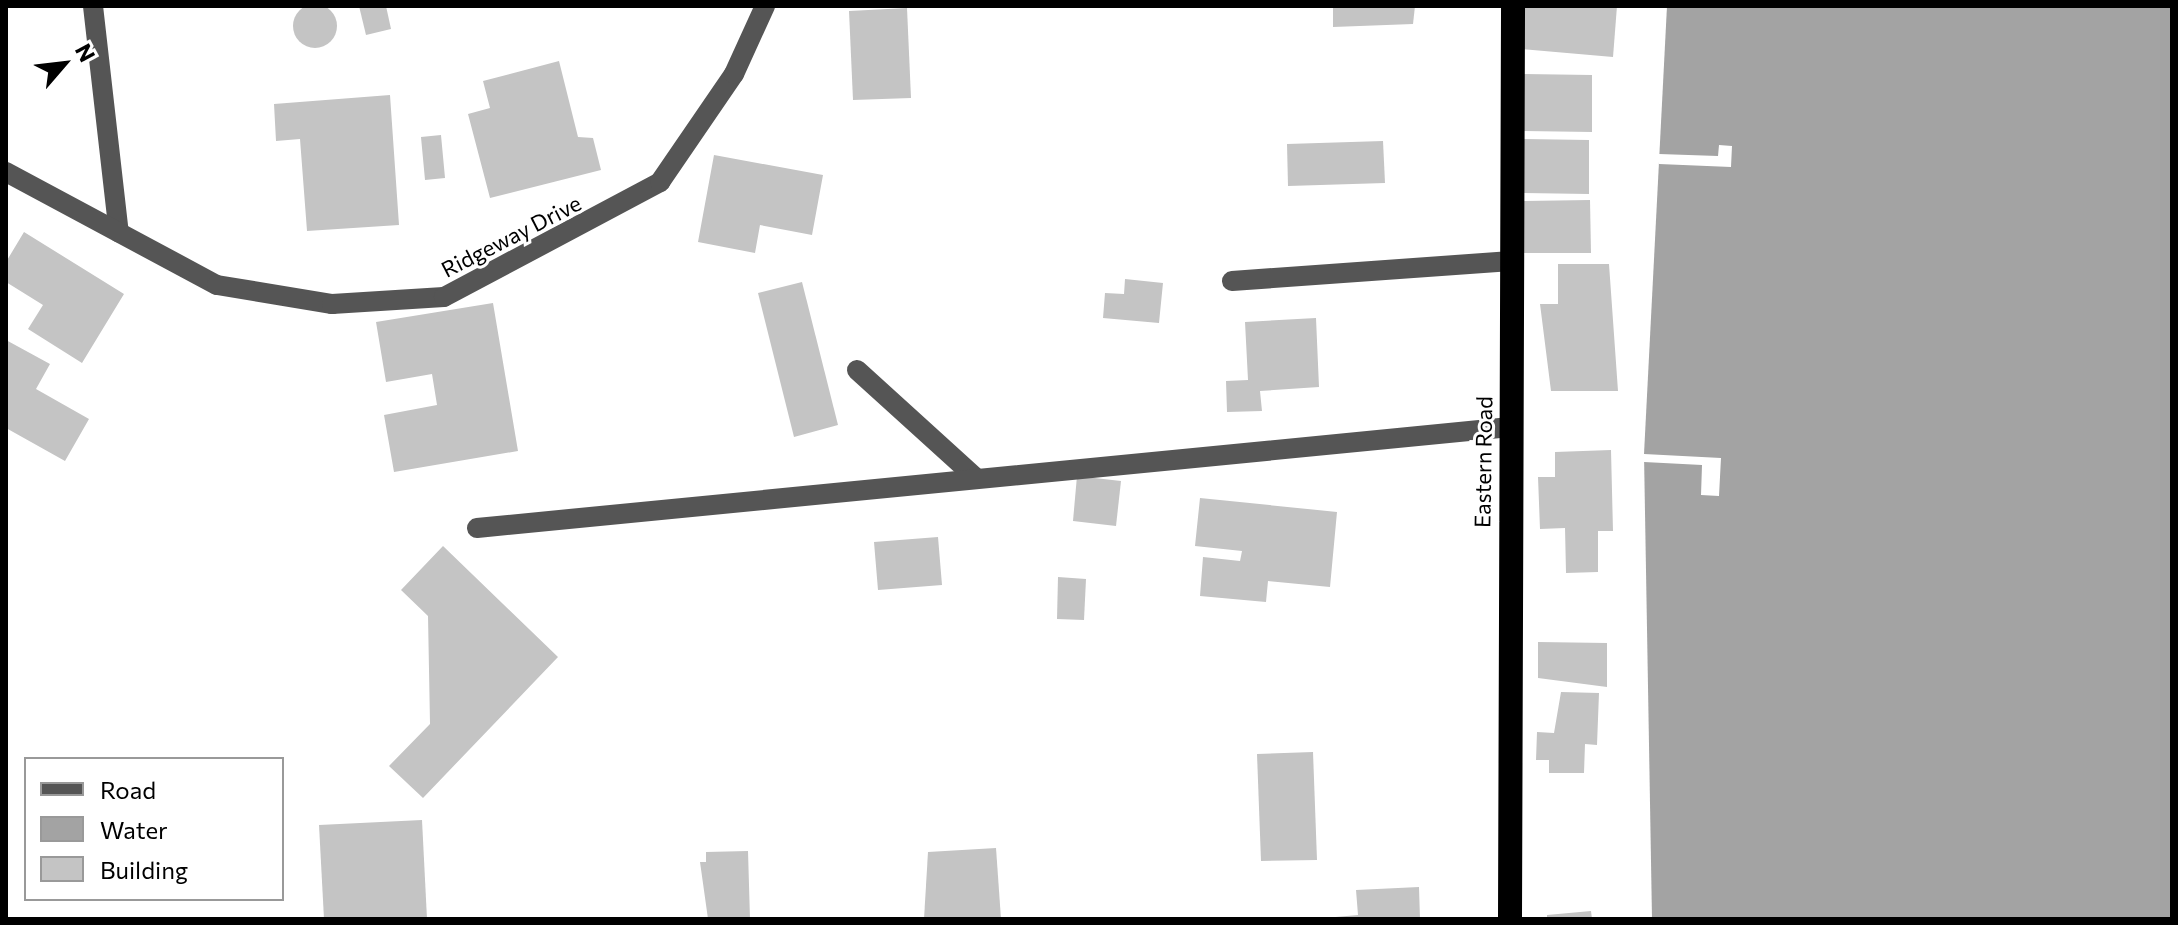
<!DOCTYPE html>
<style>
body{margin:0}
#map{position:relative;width:2178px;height:925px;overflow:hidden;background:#fff;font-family:Commissioner,sans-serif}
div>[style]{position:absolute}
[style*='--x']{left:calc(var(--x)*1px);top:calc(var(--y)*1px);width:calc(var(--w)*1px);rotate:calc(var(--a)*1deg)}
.water>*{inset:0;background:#a3a3a3}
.pier>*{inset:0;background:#fff}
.building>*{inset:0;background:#c4c4c4}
.round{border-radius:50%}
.minor>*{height:20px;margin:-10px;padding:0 10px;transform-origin:10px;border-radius:10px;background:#555}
.highway>*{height:24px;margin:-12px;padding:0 12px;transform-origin:12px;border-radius:12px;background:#000}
span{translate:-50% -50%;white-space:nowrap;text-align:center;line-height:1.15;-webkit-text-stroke:6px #fff;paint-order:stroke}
.street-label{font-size:22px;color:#000}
.frame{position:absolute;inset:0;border:8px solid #000;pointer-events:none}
.legend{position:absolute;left:24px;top:757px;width:260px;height:144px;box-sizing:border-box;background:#fff;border:2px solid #999;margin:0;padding:10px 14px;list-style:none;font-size:24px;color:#000}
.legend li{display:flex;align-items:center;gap:16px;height:40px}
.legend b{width:40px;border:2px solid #999}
.north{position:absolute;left:24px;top:24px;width:80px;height:80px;-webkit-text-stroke:6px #fff;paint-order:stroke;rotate:62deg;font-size:22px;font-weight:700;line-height:32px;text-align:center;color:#000}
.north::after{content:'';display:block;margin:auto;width:28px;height:36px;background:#000;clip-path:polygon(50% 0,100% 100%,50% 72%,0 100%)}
</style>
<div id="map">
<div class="water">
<i style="clip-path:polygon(1667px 6px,2172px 6px,2172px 919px,1652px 919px,1644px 454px)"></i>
</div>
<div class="pier">
<i style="clip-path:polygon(1719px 145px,1732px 146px,1731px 167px,1659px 164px,1659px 154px,1718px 156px)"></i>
<i style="clip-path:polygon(1644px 454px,1721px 458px,1719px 496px,1701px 495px,1702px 465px,1644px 462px)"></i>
</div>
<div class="building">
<i class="round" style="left:293px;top:4px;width:44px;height:44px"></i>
<i style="clip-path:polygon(359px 6px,386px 6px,391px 29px,366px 35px)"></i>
<i style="clip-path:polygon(1333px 6px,1415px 6px,1413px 24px,1333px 27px)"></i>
<i style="clip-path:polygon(1525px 6px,1617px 6px,1613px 57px,1522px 49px)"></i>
<i style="clip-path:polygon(907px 8px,911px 98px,853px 100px,849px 11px)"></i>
<i style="clip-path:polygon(559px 61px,578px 137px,593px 138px,601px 170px,490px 198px,468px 114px,490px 108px,483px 81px)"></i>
<i style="clip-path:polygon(1523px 74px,1592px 75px,1592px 132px,1522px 131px)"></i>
<i style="clip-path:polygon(390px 95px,399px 225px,307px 231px,300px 139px,276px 141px,274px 104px)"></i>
<i style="clip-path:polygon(441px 135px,445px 178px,425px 180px,421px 137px)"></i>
<i style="clip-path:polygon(1519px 139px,1589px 140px,1589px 194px,1519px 193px)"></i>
<i style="clip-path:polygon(1383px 141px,1385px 183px,1288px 186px,1287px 144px)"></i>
<i style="clip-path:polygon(714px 155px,823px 175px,812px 235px,760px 225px,755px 253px,698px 242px)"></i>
<i style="clip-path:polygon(1590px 200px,1591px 253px,1521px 253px,1520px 201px)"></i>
<i style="clip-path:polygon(24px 232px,124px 294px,82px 363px,28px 329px,43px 305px,6px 282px,6px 262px)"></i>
<i style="clip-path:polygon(1558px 264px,1609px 264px,1618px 391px,1551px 391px,1540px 304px,1558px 304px)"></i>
<i style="clip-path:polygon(1125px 279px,1163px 283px,1159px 323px,1103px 318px,1105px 293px,1124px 294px)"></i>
<i style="clip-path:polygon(802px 282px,838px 425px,794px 437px,758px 293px)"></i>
<i style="clip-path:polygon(493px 303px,518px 451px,394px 472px,384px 415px,437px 405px,432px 374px,386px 382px,376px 322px)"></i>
<i style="clip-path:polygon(1316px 318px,1319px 387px,1260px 391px,1262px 411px,1227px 412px,1226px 381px,1248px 380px,1245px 322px)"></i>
<i style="clip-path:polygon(6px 340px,50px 364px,36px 389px,89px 419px,65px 461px,6px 428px)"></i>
<i style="clip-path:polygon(1611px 450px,1613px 531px,1598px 531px,1598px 572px,1566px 573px,1565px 528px,1540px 529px,1538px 477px,1555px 477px,1555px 452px)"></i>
<i style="clip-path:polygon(1077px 476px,1121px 481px,1116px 526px,1073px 521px)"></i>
<i style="clip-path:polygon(1200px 498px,1337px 512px,1330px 587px,1268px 581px,1266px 602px,1200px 596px,1203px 557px,1240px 561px,1242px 551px,1195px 546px)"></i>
<i style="clip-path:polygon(938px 537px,942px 585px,878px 590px,874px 542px)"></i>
<i style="clip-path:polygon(443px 546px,558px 657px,423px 798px,389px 766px,430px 724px,428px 616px,401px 590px)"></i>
<i style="clip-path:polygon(1058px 577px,1086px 579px,1084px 620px,1057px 619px)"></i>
<i style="clip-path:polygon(1538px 642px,1607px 643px,1607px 687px,1538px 678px)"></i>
<i style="clip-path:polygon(1561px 692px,1599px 693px,1597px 745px,1585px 744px,1584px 773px,1549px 773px,1549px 760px,1536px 760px,1537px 732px,1554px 733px)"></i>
<i style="clip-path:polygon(1313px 752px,1317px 860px,1261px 861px,1257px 754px)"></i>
<i style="clip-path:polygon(422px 820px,427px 919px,324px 919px,319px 825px)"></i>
<i style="clip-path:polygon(996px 848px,1001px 919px,924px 919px,928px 852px)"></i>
<i style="clip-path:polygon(748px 851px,750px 919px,708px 919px,700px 862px,706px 862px,706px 852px)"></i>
<i style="clip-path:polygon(1419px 887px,1420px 919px,1313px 919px,1358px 915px,1356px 890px)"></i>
<i style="clip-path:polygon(1591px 911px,1592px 919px,1547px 919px,1547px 915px)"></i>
</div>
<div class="minor">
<i style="--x:93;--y:6;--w:228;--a:83.5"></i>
<i style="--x:6;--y:172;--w:239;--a:28.2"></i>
<i style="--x:217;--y:285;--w:117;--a:9.4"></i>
<i style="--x:332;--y:304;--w:112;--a:-3.6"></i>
<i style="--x:444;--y:297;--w:245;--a:-28"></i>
<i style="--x:660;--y:182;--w:131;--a:-55.6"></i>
<i style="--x:734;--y:74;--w:75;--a:-65.5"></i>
<i style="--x:1232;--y:281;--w:280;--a:-4.1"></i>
<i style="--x:857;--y:370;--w:159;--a:42.2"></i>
<i style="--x:477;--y:528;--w:1038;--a:-5.58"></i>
</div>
<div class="highway">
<i style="--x:1510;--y:919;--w:913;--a:-89.81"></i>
</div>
<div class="street-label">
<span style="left:511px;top:236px;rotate:-27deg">Ridgeway Drive</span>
<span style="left:1483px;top:462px;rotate:-89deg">Eastern Road</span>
</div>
<div class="frame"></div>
<ul class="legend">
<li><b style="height:10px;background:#555"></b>Road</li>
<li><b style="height:22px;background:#a3a3a3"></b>Water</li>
<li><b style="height:22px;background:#c4c4c4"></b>Building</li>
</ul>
<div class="north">N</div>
</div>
